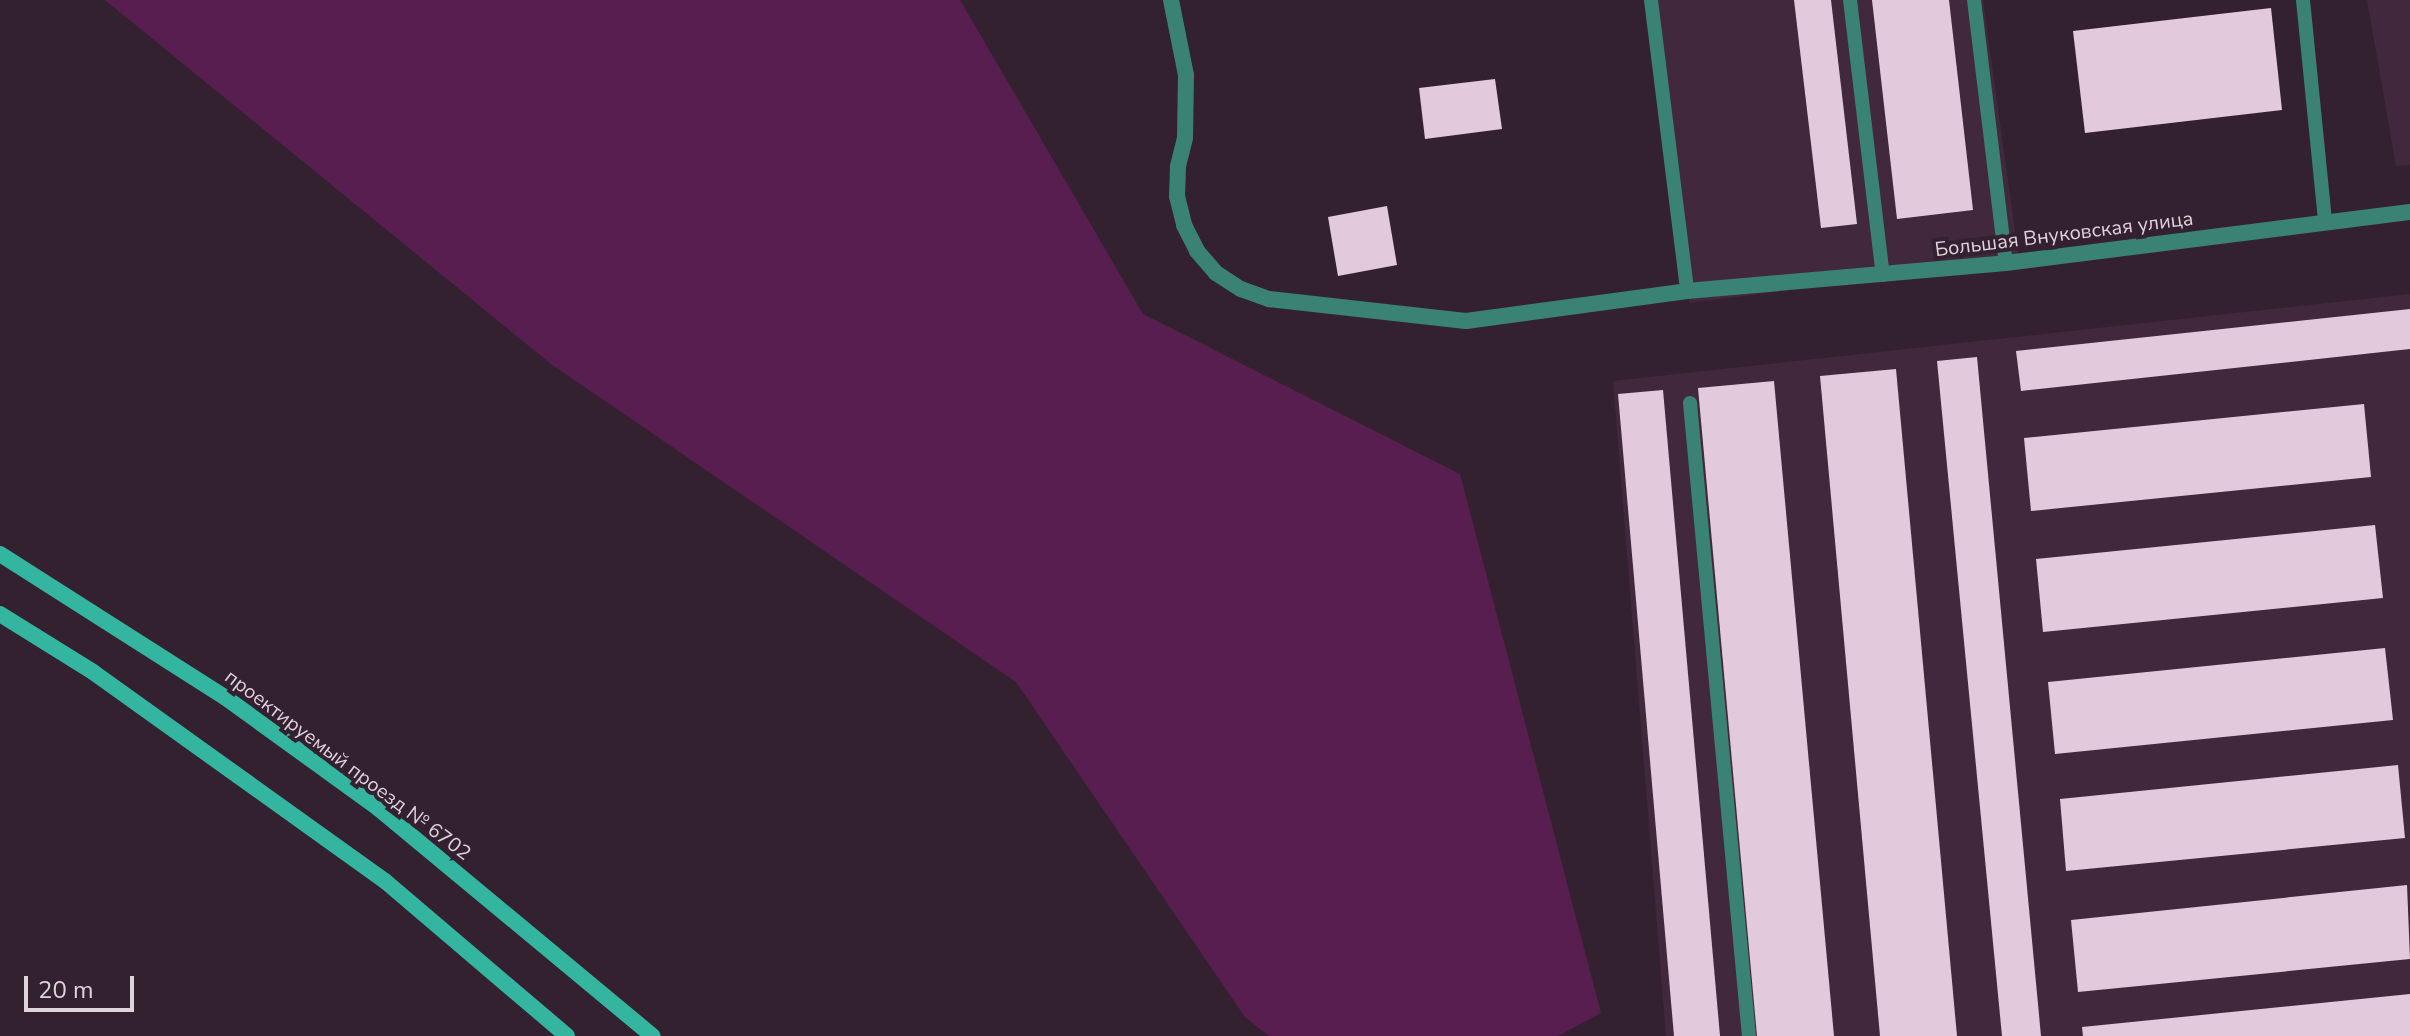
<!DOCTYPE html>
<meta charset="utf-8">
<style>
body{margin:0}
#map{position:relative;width:2410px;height:1036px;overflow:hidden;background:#342130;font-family:"Nunito Sans",sans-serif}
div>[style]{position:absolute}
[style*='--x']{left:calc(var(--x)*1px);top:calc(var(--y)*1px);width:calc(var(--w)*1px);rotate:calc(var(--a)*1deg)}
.built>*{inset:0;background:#41283c}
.green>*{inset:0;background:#581e4f}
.building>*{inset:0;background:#e2c9dc}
.service>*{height:14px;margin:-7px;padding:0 7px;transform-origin:7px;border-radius:7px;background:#398274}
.minor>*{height:16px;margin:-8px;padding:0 8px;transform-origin:8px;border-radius:8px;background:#398274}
.secondary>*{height:16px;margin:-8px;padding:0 8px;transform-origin:8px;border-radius:8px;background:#33b59f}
span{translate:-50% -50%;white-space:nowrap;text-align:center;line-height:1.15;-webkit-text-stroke:8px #342130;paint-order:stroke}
.street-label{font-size:20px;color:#dfd3dc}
.scale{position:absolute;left:24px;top:976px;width:110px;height:36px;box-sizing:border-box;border:4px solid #dfd3dc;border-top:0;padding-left:10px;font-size:24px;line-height:28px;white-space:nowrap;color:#dfd3dc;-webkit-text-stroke:6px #342130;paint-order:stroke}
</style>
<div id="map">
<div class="built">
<i style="clip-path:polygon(1658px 0,1983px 0,2019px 260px,1689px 303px)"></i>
<i style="clip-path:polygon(2367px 0,2410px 0,2410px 165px,2396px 166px)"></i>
<i style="clip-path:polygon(2410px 294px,2410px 1036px,1666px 1036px,1613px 381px)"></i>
</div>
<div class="green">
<i style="clip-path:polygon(105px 0,960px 0,1143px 314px,1460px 474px,1601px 1013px,1558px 1036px,1269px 1036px,1245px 1017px,1016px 682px,551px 364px)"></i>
</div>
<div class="building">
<i style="clip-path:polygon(1794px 0,1831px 0,1857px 224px,1821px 228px)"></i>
<i style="clip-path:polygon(1872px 0,1949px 0,1973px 210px,1897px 219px)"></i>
<i style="clip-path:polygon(2271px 8px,2282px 110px,2085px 133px,2073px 31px)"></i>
<i style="clip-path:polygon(1495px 79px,1502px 129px,1425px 139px,1419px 88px)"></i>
<i style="clip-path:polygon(1387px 206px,1397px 265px,1338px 276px,1328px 217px)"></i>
<i style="clip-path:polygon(2410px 309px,2410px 349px,2021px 391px,2016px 351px)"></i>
<i style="clip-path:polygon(1977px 357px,2041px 1036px,2002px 1036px,1937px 361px)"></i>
<i style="clip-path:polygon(1896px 369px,1957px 1036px,1880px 1036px,1820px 376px)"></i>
<i style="clip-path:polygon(1774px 381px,1834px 1036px,1757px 1036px,1698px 388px)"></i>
<i style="clip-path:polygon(1663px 390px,1720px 1036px,1674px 1036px,1618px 394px)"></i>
<i style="clip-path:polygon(2364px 404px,2371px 477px,2031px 511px,2024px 438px)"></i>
<i style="clip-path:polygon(2375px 525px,2383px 598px,2043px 632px,2036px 559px)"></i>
<i style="clip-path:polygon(2385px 648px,2393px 720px,2055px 754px,2048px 682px)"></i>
<i style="clip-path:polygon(2398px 765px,2405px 838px,2066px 871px,2060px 799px)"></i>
<i style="clip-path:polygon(2407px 885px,2410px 959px,2078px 992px,2071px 920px)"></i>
<i style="clip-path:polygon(2410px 994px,2410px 1036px,2083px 1036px,2082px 1027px)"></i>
</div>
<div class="service">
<i style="--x:1651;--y:0;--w:293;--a:82.9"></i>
<i style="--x:1850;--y:0;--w:277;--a:83.2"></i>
<i style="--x:1974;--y:0;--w:265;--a:83.1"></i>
<i style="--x:2303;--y:0;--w:222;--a:84.3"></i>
<i style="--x:1690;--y:403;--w:636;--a:84.68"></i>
</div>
<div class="minor">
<i style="--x:1171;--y:0;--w:76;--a:78.7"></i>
<i style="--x:1186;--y:75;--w:63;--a:90.9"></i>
<i style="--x:1185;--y:138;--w:30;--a:104"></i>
<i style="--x:1178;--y:167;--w:29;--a:92"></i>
<i style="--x:1177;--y:196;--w:30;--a:76"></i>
<i style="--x:1184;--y:225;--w:29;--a:63"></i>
<i style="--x:1197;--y:251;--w:29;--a:49"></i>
<i style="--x:1216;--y:273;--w:30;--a:33"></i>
<i style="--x:1241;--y:289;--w:30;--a:20"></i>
<i style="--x:1269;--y:299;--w:198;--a:6.4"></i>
<i style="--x:1466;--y:321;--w:223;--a:-7.7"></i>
<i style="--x:1687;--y:291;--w:320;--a:-5"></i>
<i style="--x:2006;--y:263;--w:407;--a:-7.2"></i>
</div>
<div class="secondary">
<i style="--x:0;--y:554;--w:268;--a:32.5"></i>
<i style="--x:226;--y:698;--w:188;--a:35.9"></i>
<i style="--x:378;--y:808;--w:357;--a:39.7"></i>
<i style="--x:0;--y:614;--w:110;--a:31.9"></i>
<i style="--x:93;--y:672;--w:359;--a:35.6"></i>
<i style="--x:385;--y:881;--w:239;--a:40.4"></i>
</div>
<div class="street-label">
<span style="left:2064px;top:234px;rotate:-7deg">Большая Внуковская улица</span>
<span style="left:348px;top:765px;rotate:37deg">проектируемый проезд № 6702</span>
</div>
<div class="scale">20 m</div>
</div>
